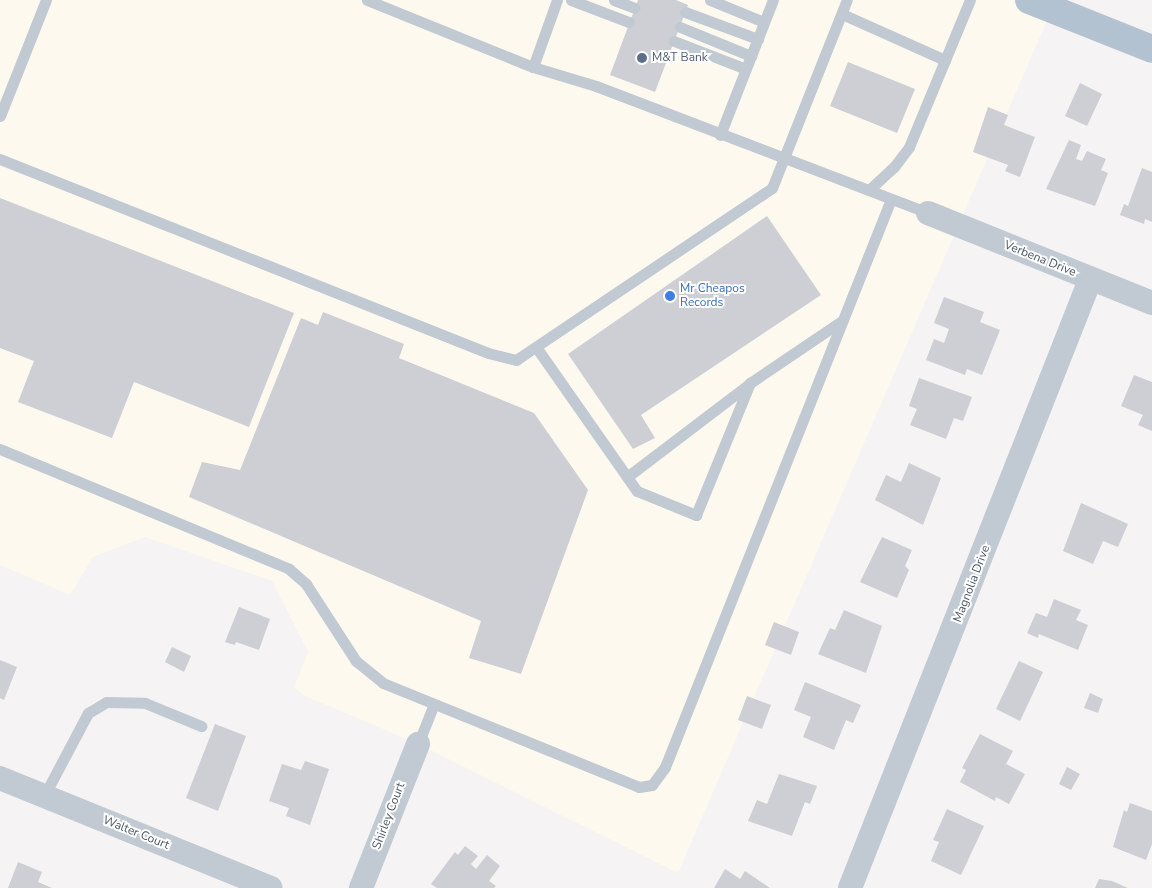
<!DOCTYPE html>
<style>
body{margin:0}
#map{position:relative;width:1152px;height:888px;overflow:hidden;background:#f5f3f3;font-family:"Nunito Sans",sans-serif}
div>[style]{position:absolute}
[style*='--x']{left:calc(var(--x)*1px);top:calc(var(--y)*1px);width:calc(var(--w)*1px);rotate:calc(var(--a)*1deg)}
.commercial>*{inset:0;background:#fdf9ef}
.building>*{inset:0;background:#cdcfd5}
.service>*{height:11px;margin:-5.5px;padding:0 5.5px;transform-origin:5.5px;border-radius:5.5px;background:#c1cad2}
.minor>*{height:24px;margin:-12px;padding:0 12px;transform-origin:12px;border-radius:12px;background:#c1cad2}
.primary>*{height:28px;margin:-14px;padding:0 14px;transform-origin:14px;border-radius:14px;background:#b3c2d1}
.dots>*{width:14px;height:14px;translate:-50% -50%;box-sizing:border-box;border:2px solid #fff;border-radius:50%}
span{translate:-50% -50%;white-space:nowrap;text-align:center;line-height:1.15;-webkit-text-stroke:4px #fff;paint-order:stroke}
.service-label{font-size:12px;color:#4e5e75}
.left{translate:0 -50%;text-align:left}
.street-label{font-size:12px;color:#4a5661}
.shop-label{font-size:12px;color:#366cbe}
</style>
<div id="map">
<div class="commercial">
<i style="clip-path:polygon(0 0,1029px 0,1052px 9px,678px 873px,418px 744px,303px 695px,294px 687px,308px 652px,272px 581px,145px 537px,93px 557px,70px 595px,0 565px)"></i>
</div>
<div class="building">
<i style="clip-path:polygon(638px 0,676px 0,688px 5px,655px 92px,610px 75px)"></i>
<i style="clip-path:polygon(848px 62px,915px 89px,897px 133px,830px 106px)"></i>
<i style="clip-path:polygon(1080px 83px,1102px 94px,1087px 126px,1065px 116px)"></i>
<i style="clip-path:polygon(988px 107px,1008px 115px,1004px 125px,1035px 137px,1020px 177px,1005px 171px,1008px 165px,973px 152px)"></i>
<i style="clip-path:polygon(1069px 140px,1081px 145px,1076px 159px,1082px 161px,1087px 151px,1106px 159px,1101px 170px,1108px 173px,1095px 206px,1046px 189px)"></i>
<i style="clip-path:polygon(1142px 168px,1152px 172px,1152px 222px,1145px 219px,1144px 224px,1120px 215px,1124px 204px,1128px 206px)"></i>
<i style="clip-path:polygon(0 198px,294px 313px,249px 427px,134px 382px,112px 438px,18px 402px,34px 361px,0 348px)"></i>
<i style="clip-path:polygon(767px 216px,821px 295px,641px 415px,655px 438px,633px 449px,568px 354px)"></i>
<i style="clip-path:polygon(944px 297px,984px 312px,980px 322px,1000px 330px,982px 375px,967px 369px,965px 375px,926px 360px,934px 339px,944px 343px,949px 329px,934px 323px)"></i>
<i style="clip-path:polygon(323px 312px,404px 344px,399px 358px,534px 413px,588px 490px,521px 674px,469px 658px,481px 621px,189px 497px,202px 462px,240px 470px,301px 318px,318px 325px)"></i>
<i style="clip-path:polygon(1134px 375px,1152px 382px,1152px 431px,1138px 425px,1143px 415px,1121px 406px)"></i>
<i style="clip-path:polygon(919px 378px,972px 397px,963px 421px,954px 418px,946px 439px,910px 425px,917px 409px,909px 406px)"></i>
<i style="clip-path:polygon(909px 463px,941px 478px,923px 525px,875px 500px,886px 475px,901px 482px)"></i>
<i style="clip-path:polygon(1081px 503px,1128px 524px,1118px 547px,1103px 541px,1093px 564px,1063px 551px)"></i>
<i style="clip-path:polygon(882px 537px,912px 550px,905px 566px,909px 570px,897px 598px,860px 582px)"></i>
<i style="clip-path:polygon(1054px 599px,1081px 610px,1076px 620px,1088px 625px,1078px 650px,1039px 634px,1038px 638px,1027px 633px,1036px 613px,1047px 617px)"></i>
<i style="clip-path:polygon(239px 607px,270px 619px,259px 650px,236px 642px,235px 645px,225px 642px)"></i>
<i style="clip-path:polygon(844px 610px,882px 626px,866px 673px,818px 654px,830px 628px,835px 630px)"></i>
<i style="clip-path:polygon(774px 622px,799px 632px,791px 655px,765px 645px)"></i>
<i style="clip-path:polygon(172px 647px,191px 656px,184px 672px,165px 662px)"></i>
<i style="clip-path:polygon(0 660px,17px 667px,4px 700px,0 698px)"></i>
<i style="clip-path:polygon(1019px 661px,1043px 672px,1020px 721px,996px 709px)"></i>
<i style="clip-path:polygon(805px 682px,861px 705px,853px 723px,846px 720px,834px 750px,803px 737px,811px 717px,794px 710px)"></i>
<i style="clip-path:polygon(1090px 693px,1103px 699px,1098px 713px,1084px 708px)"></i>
<i style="clip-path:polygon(747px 696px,771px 705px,762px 729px,738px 720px)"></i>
<i style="clip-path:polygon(215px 724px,246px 736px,218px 811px,186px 798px)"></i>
<i style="clip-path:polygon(980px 734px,1013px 751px,1006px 764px,1025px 774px,1009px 804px,996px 797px,995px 801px,960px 782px,966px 770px,962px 768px)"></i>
<i style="clip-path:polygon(305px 761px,329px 769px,310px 825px,286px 816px,289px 808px,269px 801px,282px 764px,301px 770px)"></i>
<i style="clip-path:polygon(1067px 767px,1080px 774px,1071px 790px,1059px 784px)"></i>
<i style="clip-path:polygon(779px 774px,817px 786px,810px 804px,805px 802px,792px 836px,748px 821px,757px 800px,767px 804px)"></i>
<i style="clip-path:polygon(1130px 803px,1152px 811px,1152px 844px,1146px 860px,1113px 847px,1124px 810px,1127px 812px)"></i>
<i style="clip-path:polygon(947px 809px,984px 826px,961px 875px,931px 861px,939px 842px,933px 840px)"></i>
<i style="clip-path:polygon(465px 846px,478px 856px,471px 864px,476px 869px,487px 855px,500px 866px,489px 881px,496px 886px,494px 888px,437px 888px,431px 884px,455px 852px,458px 855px)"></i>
<i style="clip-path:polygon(18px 862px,42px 872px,38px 882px,52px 888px,8px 888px)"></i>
<i style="clip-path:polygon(725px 869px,740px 879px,745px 871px,770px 888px,714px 888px)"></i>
<i style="clip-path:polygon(1099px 879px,1112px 881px,1128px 888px,1095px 888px)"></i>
</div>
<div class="service">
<i style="--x:367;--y:0;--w:179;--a:22"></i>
<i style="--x:533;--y:67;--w:66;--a:16.8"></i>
<i style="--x:596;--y:86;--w:355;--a:20.9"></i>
<i style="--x:571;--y:0;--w:62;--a:20.8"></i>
<i style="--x:614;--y:0;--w:22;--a:21"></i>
<i style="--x:710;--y:0;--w:58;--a:22.2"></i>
<i style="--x:685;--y:12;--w:78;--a:20.3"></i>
<i style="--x:842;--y:14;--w:113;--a:24.1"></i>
<i style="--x:680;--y:27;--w:77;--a:22.2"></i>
<i style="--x:674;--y:41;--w:77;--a:21.3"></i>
<i style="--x:533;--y:67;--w:71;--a:-70.3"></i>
<i style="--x:0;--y:116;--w:125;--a:-68.4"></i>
<i style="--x:720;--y:135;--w:145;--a:-68.6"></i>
<i style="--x:0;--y:159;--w:525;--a:21.68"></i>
<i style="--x:488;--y:353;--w:29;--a:14"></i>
<i style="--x:516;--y:360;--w:308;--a:-33.9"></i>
<i style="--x:772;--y:188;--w:202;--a:-68.3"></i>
<i style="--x:869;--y:190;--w:34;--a:-43"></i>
<i style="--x:894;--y:167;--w:25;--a:-53"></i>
<i style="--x:909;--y:147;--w:159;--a:-67.5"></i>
<i style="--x:536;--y:347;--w:176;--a:55"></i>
<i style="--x:637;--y:491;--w:64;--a:22.1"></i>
<i style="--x:696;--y:515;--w:143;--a:-67.8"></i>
<i style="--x:750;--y:383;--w:112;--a:-34.1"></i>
<i style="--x:0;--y:449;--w:313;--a:22.5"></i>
<i style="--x:289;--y:569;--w:23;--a:41"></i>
<i style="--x:306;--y:584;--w:92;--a:57"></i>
<i style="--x:356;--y:661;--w:35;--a:39"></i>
<i style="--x:383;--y:683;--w:276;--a:22.1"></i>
<i style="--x:639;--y:787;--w:13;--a:-9"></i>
<i style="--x:652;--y:785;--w:22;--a:-54"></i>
<i style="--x:665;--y:767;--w:611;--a:-68.3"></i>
<i style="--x:627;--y:477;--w:153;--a:-37.3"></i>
<i style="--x:418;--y:744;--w:43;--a:-68.2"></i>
<i style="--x:44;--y:796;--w:94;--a:-62.1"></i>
<i style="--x:88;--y:713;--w:21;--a:-31"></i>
<i style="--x:106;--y:702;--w:39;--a:1"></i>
<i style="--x:145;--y:703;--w:61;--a:22.3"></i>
</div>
<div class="minor">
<i style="--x:928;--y:213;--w:241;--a:21.9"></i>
<i style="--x:0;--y:778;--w:292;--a:22.1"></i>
<i style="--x:361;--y:888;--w:155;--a:-68.4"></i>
<i style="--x:850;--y:888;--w:654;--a:-68.46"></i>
</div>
<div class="primary">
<i style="--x:1029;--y:0;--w:132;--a:21.7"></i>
</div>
<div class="dots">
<i style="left:642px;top:58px;background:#5c6f8a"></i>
<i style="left:670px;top:296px;background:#3f7fe0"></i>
</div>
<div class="service-label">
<span class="left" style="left:652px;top:58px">M&amp;T Bank</span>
</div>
<div class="street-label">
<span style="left:1040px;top:259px;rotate:22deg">Verbena Drive</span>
<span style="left:972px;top:584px;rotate:-69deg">Magnolia Drive</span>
<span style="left:389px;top:816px;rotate:-69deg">Shirley Court</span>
<span style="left:136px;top:833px;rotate:22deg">Walter Court</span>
</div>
<div class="shop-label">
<span class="left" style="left:680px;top:296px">Mr Cheapos<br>Records</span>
</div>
</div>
